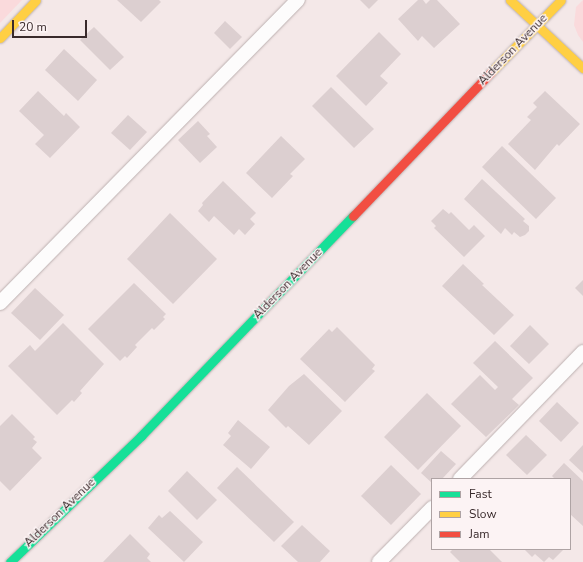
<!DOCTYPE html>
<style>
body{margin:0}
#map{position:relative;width:583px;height:562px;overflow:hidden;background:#f4e8e8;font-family:"Nunito Sans",sans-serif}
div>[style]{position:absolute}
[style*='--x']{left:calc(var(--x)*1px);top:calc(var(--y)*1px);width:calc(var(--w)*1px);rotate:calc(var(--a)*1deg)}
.built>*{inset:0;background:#fadadc}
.building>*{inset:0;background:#dccfd0}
.roads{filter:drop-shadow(0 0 1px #bcb0b0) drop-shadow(0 0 1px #bcb0b0)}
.lane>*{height:14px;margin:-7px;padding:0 7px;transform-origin:7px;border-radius:7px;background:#fdfcfc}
.fast>*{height:9px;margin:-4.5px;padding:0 4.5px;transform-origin:4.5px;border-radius:4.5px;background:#16e098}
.slow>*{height:9px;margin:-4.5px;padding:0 4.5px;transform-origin:4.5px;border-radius:4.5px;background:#ffcf43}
.jam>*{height:9px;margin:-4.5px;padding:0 4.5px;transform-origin:4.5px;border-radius:4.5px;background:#f24e42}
span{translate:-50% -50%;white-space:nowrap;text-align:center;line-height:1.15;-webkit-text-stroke:3px #fcf3f4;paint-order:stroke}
.street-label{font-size:12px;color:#392a2b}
.legend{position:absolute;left:431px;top:478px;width:140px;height:72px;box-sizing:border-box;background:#fcf3f4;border:1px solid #aea3a4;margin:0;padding:5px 7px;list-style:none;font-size:12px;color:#392a2b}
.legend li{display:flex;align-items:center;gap:8px;height:20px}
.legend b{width:20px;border:1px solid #aea3a4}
.scale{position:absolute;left:12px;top:20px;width:75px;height:18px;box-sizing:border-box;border:2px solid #392a2b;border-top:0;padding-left:5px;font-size:12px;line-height:14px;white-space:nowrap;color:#392a2b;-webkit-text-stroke:3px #fcf3f4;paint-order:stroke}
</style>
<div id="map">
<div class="built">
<i style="clip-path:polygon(0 0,22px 0,0 23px)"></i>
<i style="clip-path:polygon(583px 0,583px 42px,578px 35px,574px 25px,576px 7px)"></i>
</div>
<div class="building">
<i style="clip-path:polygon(117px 0,159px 0,161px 2px,141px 22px)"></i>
<i style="clip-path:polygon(360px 0,378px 0,369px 9px)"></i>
<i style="clip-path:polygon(418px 0,423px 0,426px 4px,430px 0,437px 0,460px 24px,434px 48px,422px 36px,418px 41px,398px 19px)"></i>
<i style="clip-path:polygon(225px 21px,242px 37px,230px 49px,214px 33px)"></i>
<i style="clip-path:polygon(94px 27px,124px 57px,110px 70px,80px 40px)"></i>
<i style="clip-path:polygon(379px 32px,401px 54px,380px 76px,388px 83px,366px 106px,336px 76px)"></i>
<i style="clip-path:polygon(64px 49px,97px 80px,78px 101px,45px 70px)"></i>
<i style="clip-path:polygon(331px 87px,374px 129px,354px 148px,312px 106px)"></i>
<i style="clip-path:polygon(38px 91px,64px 116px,66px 113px,80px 127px,50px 158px,35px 144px,44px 135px,19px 111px)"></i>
<i style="clip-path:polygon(545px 91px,580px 124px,559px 146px,557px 144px,535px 170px,508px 144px,531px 120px,527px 117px,537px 107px,533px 103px)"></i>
<i style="clip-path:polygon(128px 115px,147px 132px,130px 150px,111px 133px)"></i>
<i style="clip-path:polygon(198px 121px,210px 134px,207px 136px,217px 147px,200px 163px,178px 140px)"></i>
<i style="clip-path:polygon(281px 136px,305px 159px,290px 174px,293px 176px,272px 198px,246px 173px)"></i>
<i style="clip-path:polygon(502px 146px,556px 198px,536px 219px,482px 167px)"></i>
<i style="clip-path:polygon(482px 179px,525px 219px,523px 221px,529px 226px,529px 231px,525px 235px,520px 237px,514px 232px,512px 235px,505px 228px,501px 234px,464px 199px)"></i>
<i style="clip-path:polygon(223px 181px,256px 213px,250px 219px,255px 224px,245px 235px,239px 229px,234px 235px,214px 216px,209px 222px,198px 211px,203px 205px,202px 203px)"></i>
<i style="clip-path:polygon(443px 209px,449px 214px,451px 212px,469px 230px,474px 225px,485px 236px,464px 257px,434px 228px,436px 226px,431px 221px)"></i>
<i style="clip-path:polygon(170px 213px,217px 259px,173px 304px,127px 259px)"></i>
<i style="clip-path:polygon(463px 264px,484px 284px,482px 285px,514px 315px,494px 335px,442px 286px)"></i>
<i style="clip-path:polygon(583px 280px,583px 296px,575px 288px)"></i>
<i style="clip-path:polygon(134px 283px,166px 314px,163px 317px,165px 319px,154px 330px,152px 328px,135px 345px,137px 347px,127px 358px,125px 356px,120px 361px,88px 329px)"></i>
<i style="clip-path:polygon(35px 288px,64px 315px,40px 340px,11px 313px)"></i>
<i style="clip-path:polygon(63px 323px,104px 364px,80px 391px,82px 393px,74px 402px,72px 400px,57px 415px,8px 366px,30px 345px,35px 351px)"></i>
<i style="clip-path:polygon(530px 325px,549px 344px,529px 364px,510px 346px)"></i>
<i style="clip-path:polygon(337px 327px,375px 365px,372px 369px,375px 371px,345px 402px,300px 359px,329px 329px,332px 332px)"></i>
<i style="clip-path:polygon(495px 341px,533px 378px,512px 399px,519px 405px,486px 437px,451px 404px,480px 375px,495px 390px,498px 387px,473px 363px)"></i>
<i style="clip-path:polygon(304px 374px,342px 411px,309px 445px,288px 426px,286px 428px,268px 410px,289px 386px)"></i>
<i style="clip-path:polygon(427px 393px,461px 426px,418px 470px,384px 437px)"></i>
<i style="clip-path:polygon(557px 402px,579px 423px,561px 442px,539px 421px)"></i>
<i style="clip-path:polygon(12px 414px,35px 437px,33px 439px,37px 442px,32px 448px,42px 458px,10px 491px,0 481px,0 426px)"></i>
<i style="clip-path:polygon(238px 420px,270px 447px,251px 469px,223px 445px,231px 436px,228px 433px)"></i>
<i style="clip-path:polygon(526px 435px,547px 455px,527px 475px,506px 455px)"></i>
<i style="clip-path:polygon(583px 445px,583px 473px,569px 460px)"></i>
<i style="clip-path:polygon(441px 451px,456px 464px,442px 479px,432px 479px,432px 483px,421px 473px)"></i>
<i style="clip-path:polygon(564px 463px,583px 481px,583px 526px,570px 514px,570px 479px,555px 479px,552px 476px)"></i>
<i style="clip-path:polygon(391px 465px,421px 494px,391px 525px,361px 496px)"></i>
<i style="clip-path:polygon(237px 467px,294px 522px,274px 542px,217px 488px)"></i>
<i style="clip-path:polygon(187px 471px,217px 500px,197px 520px,168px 491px)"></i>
<i style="clip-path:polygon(170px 511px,203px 542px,184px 562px,148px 528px,159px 515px,162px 518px)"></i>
<i style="clip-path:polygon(302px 525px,330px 551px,320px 562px,298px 562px,281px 546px)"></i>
<i style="clip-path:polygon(130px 534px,150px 554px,147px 558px,151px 562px,103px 562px)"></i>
<i style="clip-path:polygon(453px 549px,489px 549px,502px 562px,460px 562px,450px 552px)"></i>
<i style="clip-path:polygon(524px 549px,564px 549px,553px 560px,549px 557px,544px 562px,535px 554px,532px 557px)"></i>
</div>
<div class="roads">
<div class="lane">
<i style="--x:0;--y:303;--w:425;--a:-45.5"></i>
<i style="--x:460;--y:479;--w:177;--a:-45.9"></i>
<i style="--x:379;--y:562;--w:76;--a:-45.5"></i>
</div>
<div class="fast">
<i style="--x:10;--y:562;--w:182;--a:-43.9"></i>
<i style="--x:141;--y:436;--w:306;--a:-46.1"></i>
</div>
<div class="slow">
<i style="--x:510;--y:0;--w:100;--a:43"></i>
<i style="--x:0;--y:38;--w:52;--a:-46.5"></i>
<i style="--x:491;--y:72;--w:100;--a:-45.8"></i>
</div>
<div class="jam">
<i style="--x:353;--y:216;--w:199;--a:-46.2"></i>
</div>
</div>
<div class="street-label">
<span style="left:513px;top:50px;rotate:-46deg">Alderson Avenue</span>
<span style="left:288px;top:284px;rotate:-46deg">Alderson Avenue</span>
<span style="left:60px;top:513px;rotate:-44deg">Alderson Avenue</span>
</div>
<ul class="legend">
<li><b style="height:5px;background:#16e098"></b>Fast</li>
<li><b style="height:5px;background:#ffcf43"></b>Slow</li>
<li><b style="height:5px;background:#f24e42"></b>Jam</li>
</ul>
<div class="scale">20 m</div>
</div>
